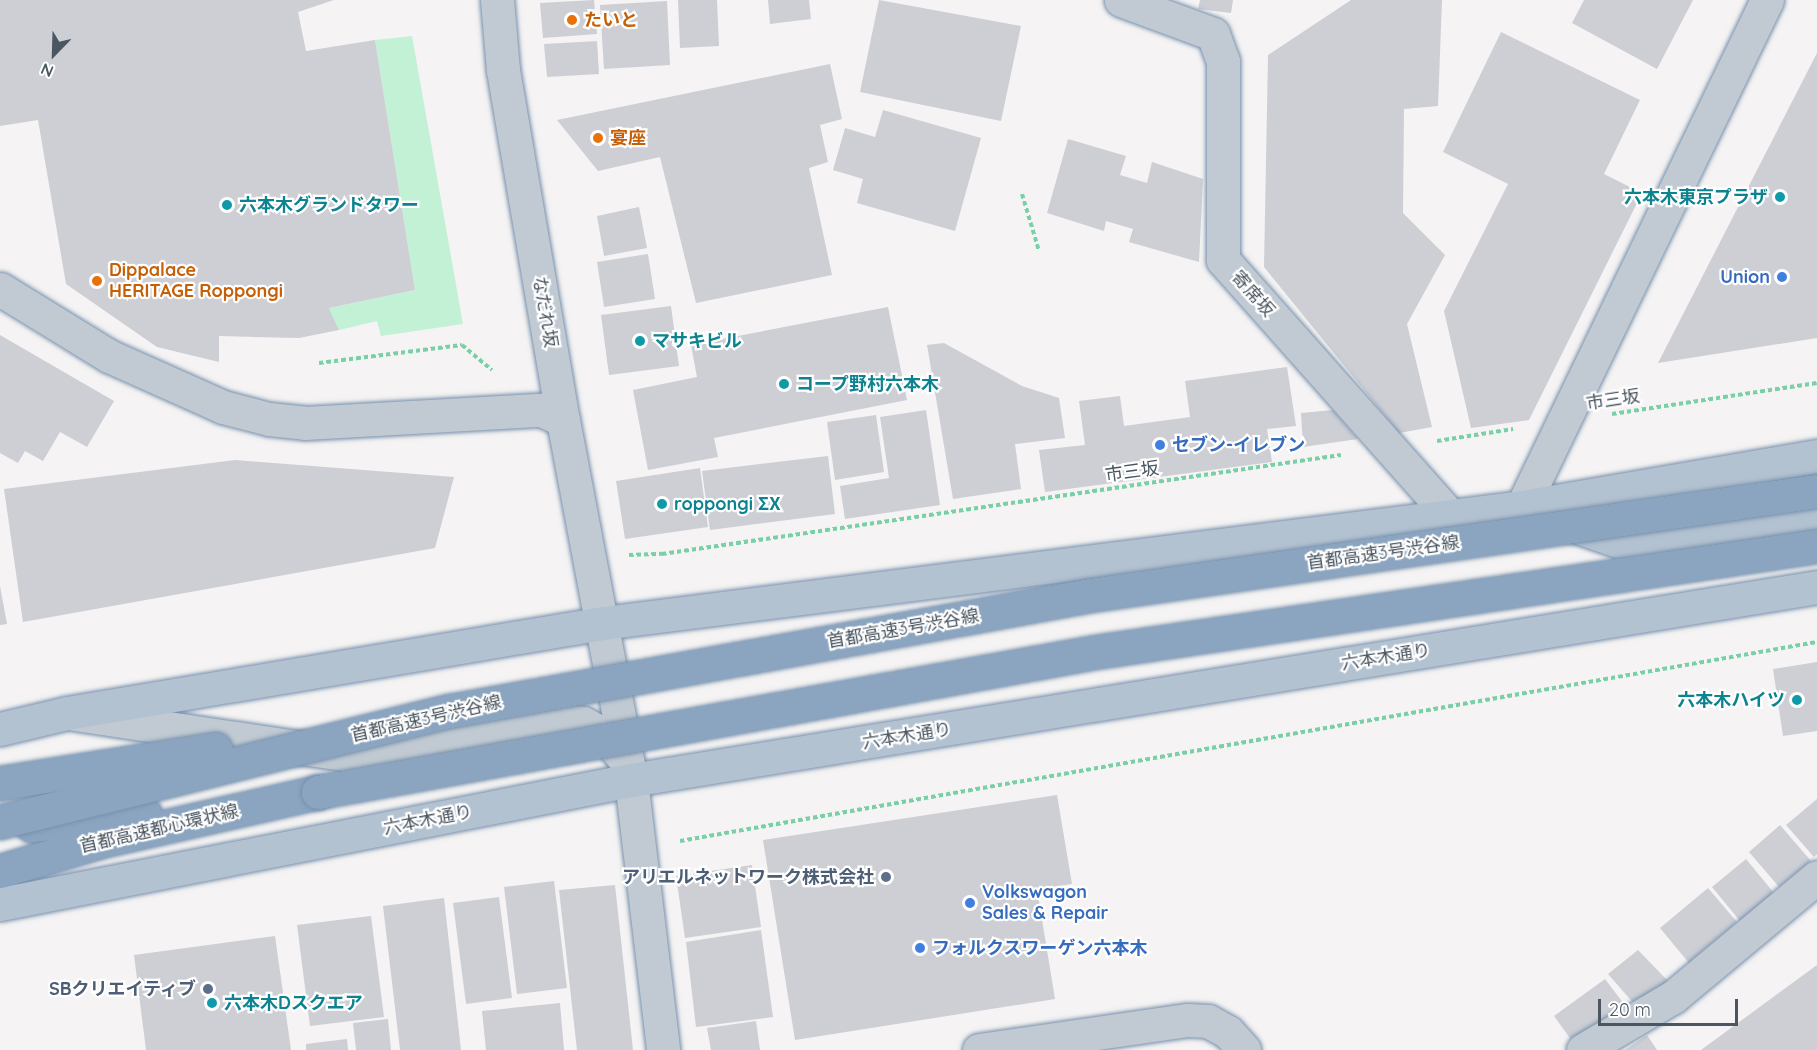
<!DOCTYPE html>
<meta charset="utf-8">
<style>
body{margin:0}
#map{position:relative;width:1817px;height:1050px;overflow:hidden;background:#f5f3f3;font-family:Quicksand,"Noto Sans JP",sans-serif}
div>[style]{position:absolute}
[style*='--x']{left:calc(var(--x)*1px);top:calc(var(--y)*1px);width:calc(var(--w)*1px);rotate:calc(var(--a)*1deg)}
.green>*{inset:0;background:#c3f1d5}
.building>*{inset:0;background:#cdcfd5}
.path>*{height:4px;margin-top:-2px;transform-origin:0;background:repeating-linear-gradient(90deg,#7ad0a6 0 4.5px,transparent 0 7.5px)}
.roads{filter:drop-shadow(0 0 2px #7690ad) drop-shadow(0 0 2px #7690ad)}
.minor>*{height:33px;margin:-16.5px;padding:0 16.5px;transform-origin:16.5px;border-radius:16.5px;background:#c1cad2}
.major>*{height:33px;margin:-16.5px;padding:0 16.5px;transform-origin:16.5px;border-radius:16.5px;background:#b3c2d1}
.highway>*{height:33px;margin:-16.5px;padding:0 16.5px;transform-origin:16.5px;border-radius:16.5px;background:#8ba5c1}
.bridges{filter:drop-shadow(0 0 2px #7690ad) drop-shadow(0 0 2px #7690ad)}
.highway-bridge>*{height:33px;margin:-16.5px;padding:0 16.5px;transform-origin:16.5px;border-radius:16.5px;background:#8ba5c1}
.dots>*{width:16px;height:16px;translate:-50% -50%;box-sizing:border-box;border:3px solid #fff;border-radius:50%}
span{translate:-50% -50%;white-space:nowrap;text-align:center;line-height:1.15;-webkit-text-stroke:4.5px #fff;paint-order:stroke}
.food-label{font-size:18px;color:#c56008;font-weight:700}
.left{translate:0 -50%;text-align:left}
.culture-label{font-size:18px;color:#0d838f;font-weight:700}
.right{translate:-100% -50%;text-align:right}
.shop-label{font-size:18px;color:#366cbe;font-weight:700}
.street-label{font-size:18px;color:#4a5661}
.service-label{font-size:18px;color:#4e5e75;font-weight:700}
.north{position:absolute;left:24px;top:24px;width:60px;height:60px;-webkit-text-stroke:4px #fff;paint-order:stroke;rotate:203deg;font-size:16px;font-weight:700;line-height:24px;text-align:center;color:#4a5661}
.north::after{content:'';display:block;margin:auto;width:21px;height:27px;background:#4a5661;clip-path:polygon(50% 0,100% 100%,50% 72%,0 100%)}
.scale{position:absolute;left:1598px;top:999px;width:140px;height:27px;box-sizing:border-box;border:3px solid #4a5661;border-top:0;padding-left:8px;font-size:18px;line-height:21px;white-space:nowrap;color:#4a5661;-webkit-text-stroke:4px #fff;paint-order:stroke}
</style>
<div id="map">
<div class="green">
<i style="clip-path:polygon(412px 36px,463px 324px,381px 336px,377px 321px,339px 330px,329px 308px,415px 290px,375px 40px)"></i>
</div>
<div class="building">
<i style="clip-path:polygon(0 0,334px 0,298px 12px,306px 51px,375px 40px,415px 290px,329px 308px,339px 330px,299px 338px,219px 336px,219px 362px,157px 347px,66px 284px,38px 120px,0 126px)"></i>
<i style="clip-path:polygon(594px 0,597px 34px,543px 38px,540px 3px)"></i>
<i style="clip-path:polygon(678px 0,717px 0,719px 46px,680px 48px)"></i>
<i style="clip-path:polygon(768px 0,809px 0,811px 19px,770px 24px)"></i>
<i style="clip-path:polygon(879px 0,1021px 26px,1001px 121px,860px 92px)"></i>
<i style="clip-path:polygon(1200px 0,1233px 0,1231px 13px,1198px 9px)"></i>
<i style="clip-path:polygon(1351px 0,1442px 0,1438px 106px,1404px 109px,1403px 213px,1445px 255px,1407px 324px,1432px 427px,1399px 433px,1264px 267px,1268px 55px)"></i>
<i style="clip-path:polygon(1584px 0,1693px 0,1657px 69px,1572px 23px)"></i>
<i style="clip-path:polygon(667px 1px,670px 65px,604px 69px,600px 5px)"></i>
<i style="clip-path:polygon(1501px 32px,1640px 100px,1604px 174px,1642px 193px,1529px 420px,1471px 428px,1444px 311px,1508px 184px,1443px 152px)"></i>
<i style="clip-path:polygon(597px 41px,599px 74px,547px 77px,544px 44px)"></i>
<i style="clip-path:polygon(1817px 53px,1817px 338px,1658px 363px)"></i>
<i style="clip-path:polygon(830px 64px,842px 119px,820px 125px,828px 162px,809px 168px,832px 275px,696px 303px,660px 157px,598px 171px,557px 120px)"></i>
<i style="clip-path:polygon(883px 110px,981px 138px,955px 231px,857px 203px,863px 179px,833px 170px,845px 128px,875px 137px)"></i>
<i style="clip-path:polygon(1068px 139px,1126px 156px,1120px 175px,1147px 183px,1152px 162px,1203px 179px,1199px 262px,1129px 242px,1133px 229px,1106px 221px,1104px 231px,1047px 213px)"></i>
<i style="clip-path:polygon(639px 207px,647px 248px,604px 256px,597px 216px)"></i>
<i style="clip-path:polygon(648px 254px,655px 299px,604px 307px,597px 262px)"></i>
<i style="clip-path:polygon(671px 306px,679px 366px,609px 375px,601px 315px)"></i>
<i style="clip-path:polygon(888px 307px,907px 400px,714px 438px,718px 457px,648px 470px,633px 390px,697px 377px,691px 345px)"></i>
<i style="clip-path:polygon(0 335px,114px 401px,87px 447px,60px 432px,43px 461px,25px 451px,18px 463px,0 453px)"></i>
<i style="clip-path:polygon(944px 343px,1022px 386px,1059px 398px,1065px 438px,1015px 444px,1021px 489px,953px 499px,927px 345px)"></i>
<i style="clip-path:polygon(1287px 367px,1296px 426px,1267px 429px,1272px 462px,1045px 492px,1039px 450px,1085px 445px,1079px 401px,1120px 396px,1124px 426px,1190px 417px,1185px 381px)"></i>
<i style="clip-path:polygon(926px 410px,940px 505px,845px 519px,840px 486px,889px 478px,880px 417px)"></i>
<i style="clip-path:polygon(1333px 410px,1358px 439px,1303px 447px,1301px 413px)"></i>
<i style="clip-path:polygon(876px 415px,884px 472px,835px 480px,827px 422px)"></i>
<i style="clip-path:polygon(828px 456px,835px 514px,710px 530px,702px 471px)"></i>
<i style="clip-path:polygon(235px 460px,454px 477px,435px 548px,23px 622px,4px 489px)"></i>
<i style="clip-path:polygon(700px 468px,708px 527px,625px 539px,616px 481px)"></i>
<i style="clip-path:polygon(0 586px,7px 624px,0 625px)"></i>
<i style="clip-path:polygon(1817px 662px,1817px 731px,1783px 736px,1773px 669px)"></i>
<i style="clip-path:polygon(1057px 795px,1072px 884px,1037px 889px,1055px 999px,795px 1040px,763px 840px)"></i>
<i style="clip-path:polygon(1817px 799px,1817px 854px,1814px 857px,1786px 825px)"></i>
<i style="clip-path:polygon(1780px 825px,1811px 861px,1779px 887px,1749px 852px)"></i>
<i style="clip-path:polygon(1746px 859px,1774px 893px,1740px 921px,1712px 887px)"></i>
<i style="clip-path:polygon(752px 865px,761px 927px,685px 938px,676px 876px)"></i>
<i style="clip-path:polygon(554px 881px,567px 988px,517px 994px,504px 887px)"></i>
<i style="clip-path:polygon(615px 885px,633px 1050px,577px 1050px,559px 890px)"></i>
<i style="clip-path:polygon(1708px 888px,1737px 922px,1689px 963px,1660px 928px)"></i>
<i style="clip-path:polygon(499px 897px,512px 998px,466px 1004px,453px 903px)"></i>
<i style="clip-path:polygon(444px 898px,461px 1050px,400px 1050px,383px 906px)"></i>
<i style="clip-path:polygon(371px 916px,384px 1017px,310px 1026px,297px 925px)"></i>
<i style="clip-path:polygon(761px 930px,773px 1017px,696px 1027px,686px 942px)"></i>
<i style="clip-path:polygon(275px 936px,291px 1050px,146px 1050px,134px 955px)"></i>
<i style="clip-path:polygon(1638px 950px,1668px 981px,1636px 1006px,1608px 974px)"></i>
<i style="clip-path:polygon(1817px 965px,1817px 1050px,1701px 1050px)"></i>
<i style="clip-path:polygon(1605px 979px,1627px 1008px,1575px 1045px,1554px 1016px)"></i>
<i style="clip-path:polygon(560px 1003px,564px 1050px,486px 1050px,482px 1011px)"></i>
<i style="clip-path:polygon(388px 1019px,391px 1050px,356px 1050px,353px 1023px)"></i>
<i style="clip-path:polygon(756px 1021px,760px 1050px,711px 1050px,707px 1028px)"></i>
<i style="clip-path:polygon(1647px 1035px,1657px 1050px,1625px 1050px)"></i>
<i style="clip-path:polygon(347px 1039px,348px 1050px,306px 1050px,306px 1044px)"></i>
</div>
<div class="path">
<i style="--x:1022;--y:194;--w:59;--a:73.4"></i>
<i style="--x:319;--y:363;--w:144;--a:-7.2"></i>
<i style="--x:462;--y:345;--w:39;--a:40"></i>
<i style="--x:1612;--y:414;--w:207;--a:-8.6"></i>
<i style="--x:1437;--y:441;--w:77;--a:-9"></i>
<i style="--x:629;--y:555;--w:33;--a:-2"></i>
<i style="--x:662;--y:554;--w:686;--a:-8.3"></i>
<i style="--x:680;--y:841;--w:1154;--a:-9.93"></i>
</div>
<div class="roads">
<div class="minor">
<i style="--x:497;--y:0;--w:70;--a:85.1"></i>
<i style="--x:503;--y:70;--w:355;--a:80.3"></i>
<i style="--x:563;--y:420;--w:366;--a:79.3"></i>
<i style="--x:631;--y:780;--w:272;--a:83.2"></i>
<i style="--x:1121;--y:0;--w:98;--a:20.3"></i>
<i style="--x:1213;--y:34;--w:29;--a:70"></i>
<i style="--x:1223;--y:61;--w:199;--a:90"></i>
<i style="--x:1223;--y:260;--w:344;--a:48.4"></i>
<i style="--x:0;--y:289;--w:128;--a:31.6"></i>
<i style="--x:109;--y:356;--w:125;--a:24.1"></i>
<i style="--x:223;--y:407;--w:48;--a:14.6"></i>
<i style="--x:269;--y:419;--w:36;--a:6"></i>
<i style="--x:305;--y:423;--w:236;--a:-3.2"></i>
<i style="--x:541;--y:410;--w:24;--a:24"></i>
<i style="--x:1522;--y:507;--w:563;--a:-64.21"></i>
<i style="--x:75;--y:714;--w:284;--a:8.5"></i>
<i style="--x:356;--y:756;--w:198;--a:-10.5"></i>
<i style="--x:551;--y:720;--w:32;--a:5"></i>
<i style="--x:583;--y:723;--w:23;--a:29"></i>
<i style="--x:603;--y:734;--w:29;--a:49"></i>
<i style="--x:979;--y:1050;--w:211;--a:-8.2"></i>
<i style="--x:1188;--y:1020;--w:20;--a:3"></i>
<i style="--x:1208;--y:1021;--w:23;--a:29"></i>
<i style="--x:1228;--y:1032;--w:24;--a:48"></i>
<i style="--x:1583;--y:1050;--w:104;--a:-30.5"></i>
<i style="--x:1673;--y:997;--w:187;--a:-39.8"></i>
</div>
<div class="major">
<i style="--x:1566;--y:523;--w:76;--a:19.1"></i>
<i style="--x:1638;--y:548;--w:181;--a:-9.5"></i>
<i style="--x:0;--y:729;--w:69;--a:-13.4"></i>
<i style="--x:67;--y:713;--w:544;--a:-9.53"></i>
<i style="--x:603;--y:623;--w:926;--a:-7.19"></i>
<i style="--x:1522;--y:507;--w:299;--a:-9.8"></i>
<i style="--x:0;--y:904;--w:643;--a:-11.12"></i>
<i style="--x:631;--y:780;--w:1202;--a:-9.24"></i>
</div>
<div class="highway">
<i style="--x:31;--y:825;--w:114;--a:-6.1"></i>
<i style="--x:0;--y:871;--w:105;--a:-16.5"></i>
<i style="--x:101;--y:841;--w:222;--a:-12.7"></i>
</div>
</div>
<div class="bridges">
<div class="highway-bridge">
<i style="--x:0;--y:783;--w:218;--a:-9"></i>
<i style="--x:318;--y:792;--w:790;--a:-10.21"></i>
<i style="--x:1095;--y:652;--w:730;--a:-8.35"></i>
<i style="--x:0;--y:822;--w:463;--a:-13.9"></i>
<i style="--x:450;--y:711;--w:651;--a:-10.26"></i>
<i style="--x:1091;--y:595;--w:733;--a:-8.15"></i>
</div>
</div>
<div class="dots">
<i style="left:572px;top:20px;background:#e8710a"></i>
<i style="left:598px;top:138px;background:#e8710a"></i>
<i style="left:1780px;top:197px;background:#0f9aa8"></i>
<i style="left:227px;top:205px;background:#0f9aa8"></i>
<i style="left:1782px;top:277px;background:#3f7fe0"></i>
<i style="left:97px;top:281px;background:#e8710a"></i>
<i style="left:640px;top:341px;background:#0f9aa8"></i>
<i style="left:784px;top:384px;background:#0f9aa8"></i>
<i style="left:1160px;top:445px;background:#3f7fe0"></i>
<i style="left:662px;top:504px;background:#0f9aa8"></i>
<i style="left:1797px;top:700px;background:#0f9aa8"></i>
<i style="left:886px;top:877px;background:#5c6f8a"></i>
<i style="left:970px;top:903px;background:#3f7fe0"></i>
<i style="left:920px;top:948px;background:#3f7fe0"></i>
<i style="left:208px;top:989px;background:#5c6f8a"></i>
<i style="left:212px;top:1003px;background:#0f9aa8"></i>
</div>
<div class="food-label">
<span class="left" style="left:584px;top:20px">たいと</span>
<span class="left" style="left:610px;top:138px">宴座</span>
<span class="left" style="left:109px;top:281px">Dippalace<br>HERITAGE Roppongi</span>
</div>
<div class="culture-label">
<span class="right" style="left:1768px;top:197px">六本木東京プラザ</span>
<span class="left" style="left:239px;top:205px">六本木グランドタワー</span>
<span class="left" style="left:652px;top:341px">マサキビル</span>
<span class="left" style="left:796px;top:384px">コープ野村六本木</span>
<span class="left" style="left:674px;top:504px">roppongi ΣΧ</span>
<span class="right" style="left:1785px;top:700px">六本木ハイツ</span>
<span class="left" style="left:224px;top:1003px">六本木Dスクエア</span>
</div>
<div class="shop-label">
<span class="right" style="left:1770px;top:277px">Union</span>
<span class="left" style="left:1172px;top:445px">セブン-イレブン</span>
<span class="left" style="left:982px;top:903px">Volkswagon<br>Sales &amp; Repair</span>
<span class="left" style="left:932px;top:948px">フォルクスワーゲン六本木</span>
</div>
<div class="street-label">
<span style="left:1253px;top:294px;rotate:48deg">寄席坂</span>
<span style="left:545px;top:312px;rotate:80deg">なだれ坂</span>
<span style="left:1613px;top:400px;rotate:-9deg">市三坂</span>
<span style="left:1132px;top:472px;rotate:-8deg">市三坂</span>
<span style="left:1383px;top:553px;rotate:-8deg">首都高速3号渋谷線</span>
<span style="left:903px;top:629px;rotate:-10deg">首都高速3号渋谷線</span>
<span style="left:1386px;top:657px;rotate:-9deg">六本木通り</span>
<span style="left:426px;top:719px;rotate:-13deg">首都高速3号渋谷線</span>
<span style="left:907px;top:736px;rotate:-9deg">六本木通り</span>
<span style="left:428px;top:820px;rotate:-11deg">六本木通り</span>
<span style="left:159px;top:829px;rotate:-13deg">首都高速都心環状線</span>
</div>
<div class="service-label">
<span class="right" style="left:874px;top:877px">アリエルネットワーク株式会社</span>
<span class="right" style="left:196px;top:989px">SBクリエイティブ</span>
</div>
<div class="north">N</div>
<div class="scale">20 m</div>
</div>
